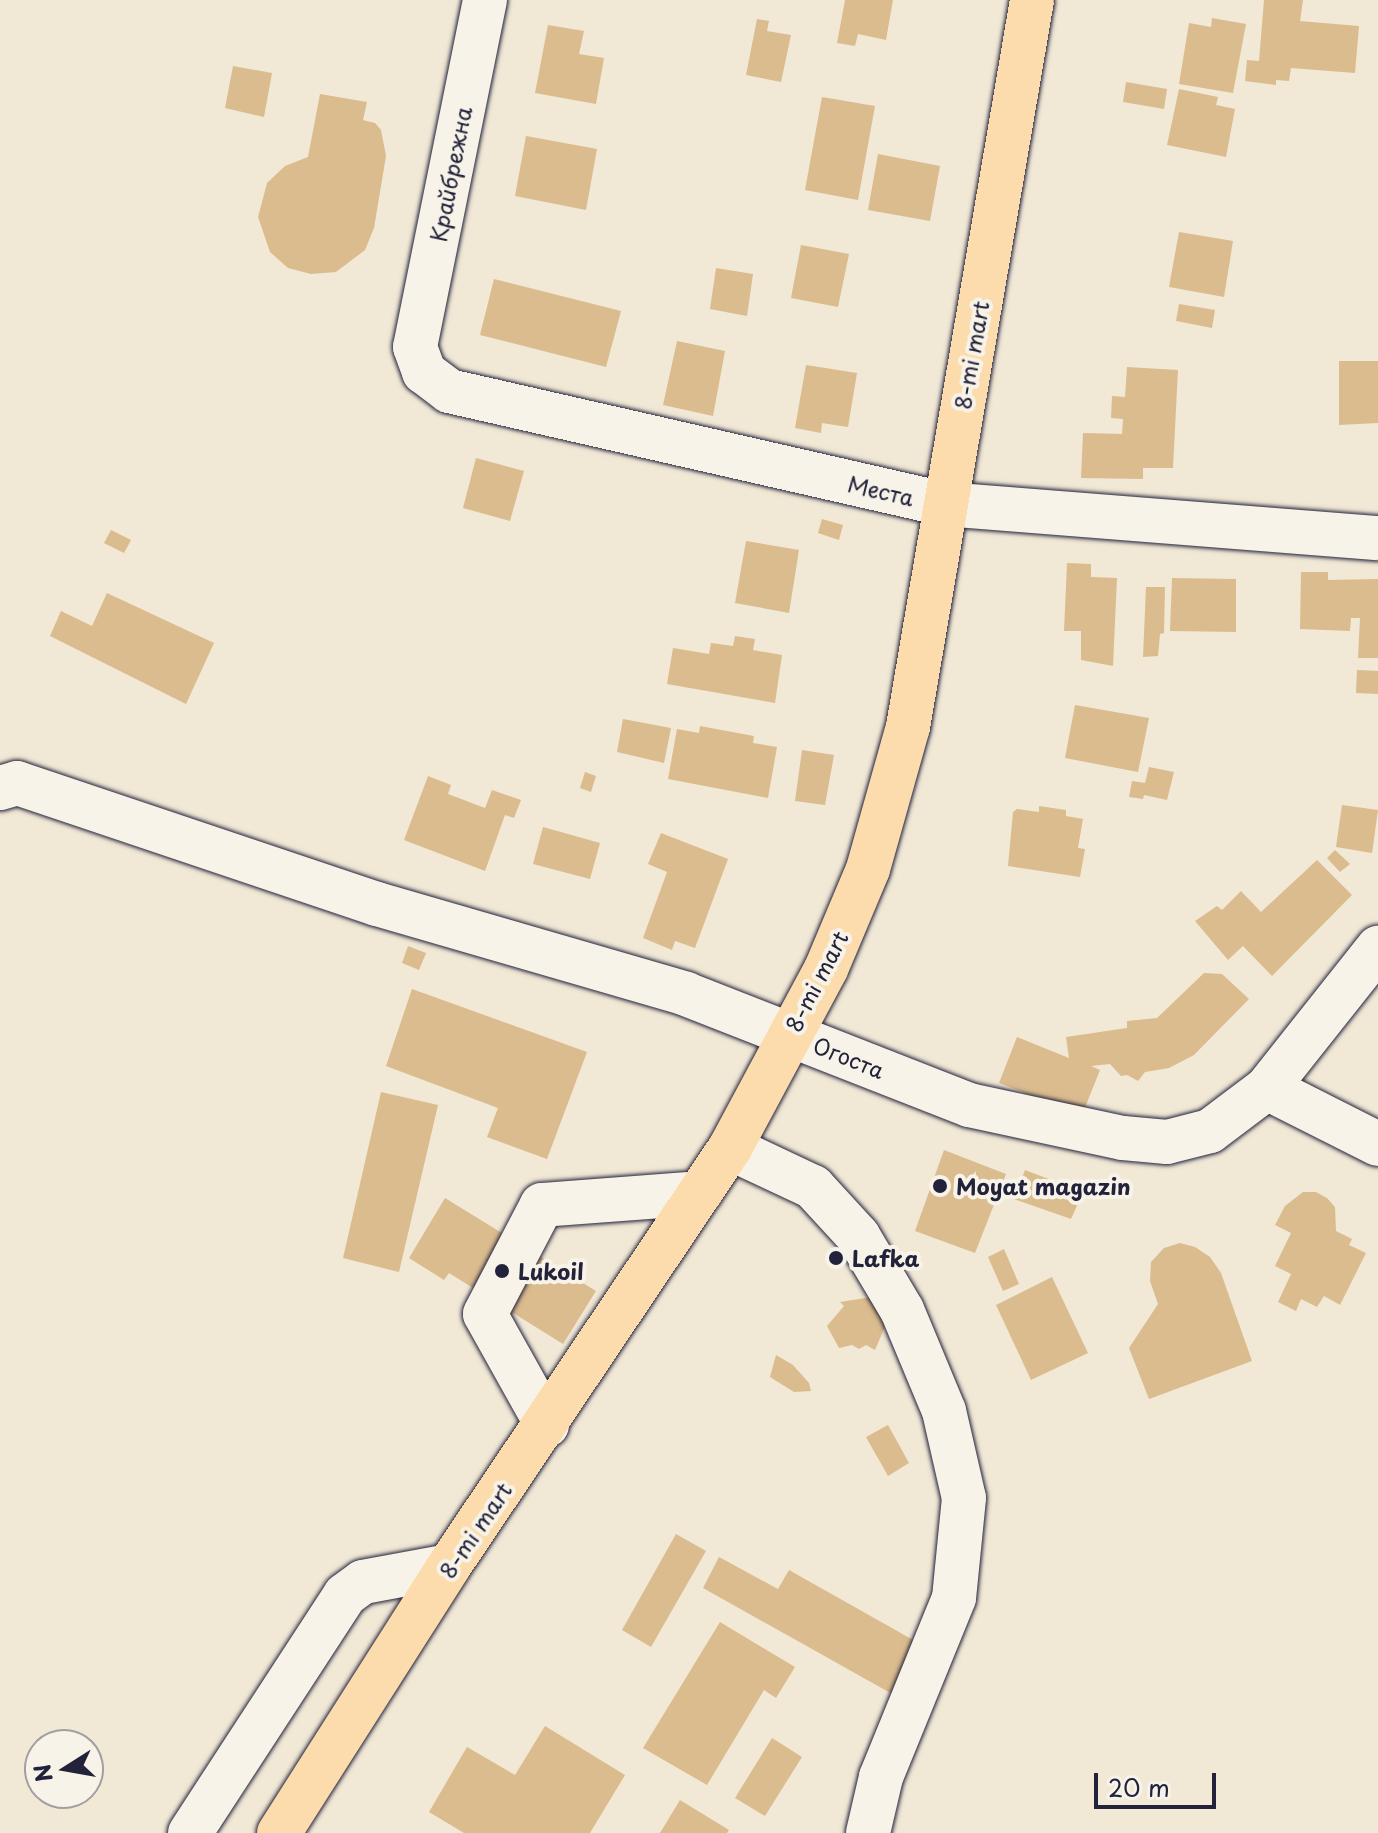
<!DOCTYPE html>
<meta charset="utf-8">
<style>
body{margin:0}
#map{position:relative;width:1378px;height:1833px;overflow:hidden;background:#f1e8d6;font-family:"Playpen Sans",sans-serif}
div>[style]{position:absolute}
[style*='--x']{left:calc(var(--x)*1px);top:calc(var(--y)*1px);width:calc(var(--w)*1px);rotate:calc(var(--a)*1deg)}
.building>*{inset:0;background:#dbbc8e}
.roads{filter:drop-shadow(0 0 2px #22223b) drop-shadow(0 0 2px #22223b)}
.minor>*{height:44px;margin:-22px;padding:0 22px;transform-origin:22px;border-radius:22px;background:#f7f3e8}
.major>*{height:44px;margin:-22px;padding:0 22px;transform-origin:22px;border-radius:22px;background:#fcdcac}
.dots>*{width:22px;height:22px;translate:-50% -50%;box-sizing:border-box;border:4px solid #f7f3e8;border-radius:50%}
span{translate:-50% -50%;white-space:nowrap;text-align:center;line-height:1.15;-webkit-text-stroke:8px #f7f3e8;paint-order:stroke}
.street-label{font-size:22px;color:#22223b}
.poi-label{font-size:22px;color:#22223b;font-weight:700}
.left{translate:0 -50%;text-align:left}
.north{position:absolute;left:24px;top:1729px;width:80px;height:80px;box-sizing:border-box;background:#f7f3e8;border:2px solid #a29fa3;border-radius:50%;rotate:259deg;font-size:22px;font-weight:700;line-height:32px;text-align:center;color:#22223b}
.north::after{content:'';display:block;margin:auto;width:28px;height:36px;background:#22223b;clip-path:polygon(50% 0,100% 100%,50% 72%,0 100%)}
.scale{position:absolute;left:1094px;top:1773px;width:122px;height:36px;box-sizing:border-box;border:4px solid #22223b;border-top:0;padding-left:10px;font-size:24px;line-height:28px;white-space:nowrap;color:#22223b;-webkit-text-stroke:6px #f7f3e8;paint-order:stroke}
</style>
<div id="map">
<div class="building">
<i style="clip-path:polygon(845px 0,893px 0,886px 40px,858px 34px,855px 46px,837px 43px)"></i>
<i style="clip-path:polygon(1264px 0,1303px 0,1300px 21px,1359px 26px,1355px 73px,1291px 68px,1289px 81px,1276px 80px,1276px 85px,1245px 81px,1247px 60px,1259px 61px)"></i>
<i style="clip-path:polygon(1212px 18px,1246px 24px,1233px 93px,1179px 84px,1189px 23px,1211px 27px)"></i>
<i style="clip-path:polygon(757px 19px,769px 21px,767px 31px,791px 35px,781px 82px,746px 75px)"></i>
<i style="clip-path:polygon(548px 25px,584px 31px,579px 54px,604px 58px,596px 104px,535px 93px)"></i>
<i style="clip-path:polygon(233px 66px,272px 73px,264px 117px,225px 108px)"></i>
<i style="clip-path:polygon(1126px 82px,1167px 89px,1164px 109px,1123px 102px)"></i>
<i style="clip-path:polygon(1179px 89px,1218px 97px,1216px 105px,1235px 109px,1226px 157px,1167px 145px)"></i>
<i style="clip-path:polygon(320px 94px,367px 102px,363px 120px,375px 123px,381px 130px,386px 156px,374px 228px,365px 250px,336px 272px,311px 274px,288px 268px,270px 252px,258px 217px,267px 183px,285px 166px,308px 157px)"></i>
<i style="clip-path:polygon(822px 97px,875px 106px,858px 200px,805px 190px)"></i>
<i style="clip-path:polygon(526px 136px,597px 149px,586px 210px,515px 196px)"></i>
<i style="clip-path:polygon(878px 154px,940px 166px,930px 221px,868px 210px)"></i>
<i style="clip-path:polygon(1179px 232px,1233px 241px,1224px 297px,1169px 287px)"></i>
<i style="clip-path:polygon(801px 245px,849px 254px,838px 307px,791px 298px)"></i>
<i style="clip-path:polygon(716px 268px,753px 274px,747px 316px,710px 309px)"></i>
<i style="clip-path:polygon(494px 279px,621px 311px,606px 367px,480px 335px)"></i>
<i style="clip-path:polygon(1179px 304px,1215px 310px,1212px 328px,1176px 321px)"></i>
<i style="clip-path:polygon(677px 341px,725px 351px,713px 416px,663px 405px)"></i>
<i style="clip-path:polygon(1339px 361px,1378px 361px,1378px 423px,1339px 425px)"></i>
<i style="clip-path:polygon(806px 365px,857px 373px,848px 427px,822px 423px,821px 433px,795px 428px)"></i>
<i style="clip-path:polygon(1127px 367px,1178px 370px,1173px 468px,1143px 468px,1143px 479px,1081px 478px,1083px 433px,1122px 434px,1123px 419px,1111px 418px,1112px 396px,1125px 397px)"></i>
<i style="clip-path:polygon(476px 458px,524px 471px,510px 521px,463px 508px)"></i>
<i style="clip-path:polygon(822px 519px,843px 525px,839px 540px,818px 533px)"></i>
<i style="clip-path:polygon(111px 530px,131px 540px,124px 553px,104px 543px)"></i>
<i style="clip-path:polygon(746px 541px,799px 550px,789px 613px,735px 603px)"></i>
<i style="clip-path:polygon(1067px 563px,1091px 564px,1091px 577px,1117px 578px,1113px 666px,1081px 660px,1081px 631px,1064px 631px)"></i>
<i style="clip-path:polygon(1301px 572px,1328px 572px,1328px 580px,1378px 579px,1378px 658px,1358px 658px,1360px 618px,1351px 618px,1350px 631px,1300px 629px)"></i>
<i style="clip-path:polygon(1172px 578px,1236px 579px,1236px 632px,1170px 631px)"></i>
<i style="clip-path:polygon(1146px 587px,1165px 587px,1164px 633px,1160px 634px,1158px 656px,1143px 657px)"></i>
<i style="clip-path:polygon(107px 593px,214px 643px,186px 704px,50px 636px,61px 611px,92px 626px)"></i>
<i style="clip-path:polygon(735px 636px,755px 639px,753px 650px,782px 655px,775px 703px,667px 684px,673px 648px,709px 654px,711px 643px,733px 646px)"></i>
<i style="clip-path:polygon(1357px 670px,1378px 671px,1378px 694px,1356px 693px)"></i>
<i style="clip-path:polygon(1075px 705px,1149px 718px,1138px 772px,1065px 758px)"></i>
<i style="clip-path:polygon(623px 719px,671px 728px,664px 763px,617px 752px)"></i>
<i style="clip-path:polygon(700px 726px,754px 736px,753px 743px,777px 747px,768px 798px,668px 779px,677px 729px,699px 733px)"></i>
<i style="clip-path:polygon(802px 750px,834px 755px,825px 805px,795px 801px)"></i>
<i style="clip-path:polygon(1149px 767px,1174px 772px,1167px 800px,1144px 795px,1143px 799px,1129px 797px,1132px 781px,1145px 783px)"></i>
<i style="clip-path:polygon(585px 772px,596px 776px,591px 792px,580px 788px)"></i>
<i style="clip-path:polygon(428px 776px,451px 785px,448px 794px,485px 808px,492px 790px,521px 800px,514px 818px,505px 815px,485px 871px,404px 840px)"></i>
<i style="clip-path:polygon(1342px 805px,1378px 810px,1372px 853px,1336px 847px)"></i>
<i style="clip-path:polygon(1039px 806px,1066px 810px,1066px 816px,1083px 819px,1078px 848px,1085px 849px,1080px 877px,1008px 866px,1013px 812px,1017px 809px,1039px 812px)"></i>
<i style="clip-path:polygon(543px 827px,600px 843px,590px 879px,533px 864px)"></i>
<i style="clip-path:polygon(661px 833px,728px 859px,695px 948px,675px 941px,672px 950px,643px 938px,667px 872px,648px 864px)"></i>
<i style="clip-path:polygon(1335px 850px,1350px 864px,1340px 872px,1327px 858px)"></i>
<i style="clip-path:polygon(1317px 860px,1352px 895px,1272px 976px,1243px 946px,1228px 960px,1195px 921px,1217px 906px,1222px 910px,1241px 891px,1261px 912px)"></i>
<i style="clip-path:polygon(408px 946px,426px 953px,419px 970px,402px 963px)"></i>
<i style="clip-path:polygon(1204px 973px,1222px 974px,1249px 999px,1194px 1055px,1169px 1068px,1145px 1072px,1138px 1081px,1127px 1075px,1121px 1076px,1110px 1064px,1091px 1066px,1100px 1070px,1082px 1115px,999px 1083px,1017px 1037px,1069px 1058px,1066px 1037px,1127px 1028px,1127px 1021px,1157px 1018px)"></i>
<i style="clip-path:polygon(412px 989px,587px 1052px,547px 1159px,487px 1137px,498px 1108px,386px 1066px)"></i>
<i style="clip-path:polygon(381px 1092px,438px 1105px,399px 1272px,343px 1258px)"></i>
<i style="clip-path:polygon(944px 1150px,1006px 1174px,975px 1253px,915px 1231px)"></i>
<i style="clip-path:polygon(1025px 1170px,1083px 1192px,1071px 1219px,1014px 1199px)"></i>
<i style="clip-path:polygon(1303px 1192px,1316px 1192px,1327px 1198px,1335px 1207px,1336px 1231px,1352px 1239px,1349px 1245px,1366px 1253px,1340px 1305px,1324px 1296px,1317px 1307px,1301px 1299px,1296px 1311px,1278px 1302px,1291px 1274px,1275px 1266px,1291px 1233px,1275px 1225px,1285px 1206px)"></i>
<i style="clip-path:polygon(445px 1198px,596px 1291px,563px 1344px,449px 1273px,444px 1280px,409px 1258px)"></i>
<i style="clip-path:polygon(1180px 1243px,1195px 1247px,1210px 1257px,1221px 1273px,1252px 1361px,1149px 1399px,1129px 1348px,1158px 1304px,1150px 1281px,1151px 1262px,1164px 1248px)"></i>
<i style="clip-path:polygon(1004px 1249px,1019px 1284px,1003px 1291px,988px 1257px)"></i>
<i style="clip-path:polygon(1052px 1277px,1088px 1353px,1031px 1380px,996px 1305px)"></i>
<i style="clip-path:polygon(878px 1296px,887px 1322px,875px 1350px,866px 1345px,859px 1349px,852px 1345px,839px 1348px,827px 1326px,844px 1306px,840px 1302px)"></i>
<i style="clip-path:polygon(776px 1355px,793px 1365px,809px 1383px,811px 1391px,794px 1392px,770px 1377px)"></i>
<i style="clip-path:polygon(888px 1425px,909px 1463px,888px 1476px,866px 1437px)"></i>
<i style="clip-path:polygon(676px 1534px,706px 1551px,651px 1647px,622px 1630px)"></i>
<i style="clip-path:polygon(719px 1557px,778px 1589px,789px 1570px,922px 1645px,894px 1695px,703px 1588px)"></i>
<i style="clip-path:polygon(720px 1622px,795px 1667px,776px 1698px,764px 1690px,707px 1785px,643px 1748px)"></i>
<i style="clip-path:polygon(545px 1726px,625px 1775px,590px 1833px,464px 1833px,429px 1812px,467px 1747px,515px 1775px)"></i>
<i style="clip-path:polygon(772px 1738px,802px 1757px,765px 1816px,735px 1798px)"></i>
<i style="clip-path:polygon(680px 1800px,729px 1830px,727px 1833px,660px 1833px)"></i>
</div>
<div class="roads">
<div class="minor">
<i style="--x:485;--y:0;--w:354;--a:101.4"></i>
<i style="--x:415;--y:347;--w:27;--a:70"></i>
<i style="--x:424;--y:372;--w:31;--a:37"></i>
<i style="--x:449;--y:391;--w:508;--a:12.86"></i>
<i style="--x:944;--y:504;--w:435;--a:4.5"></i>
<i style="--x:0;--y:788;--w:18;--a:-16"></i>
<i style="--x:17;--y:783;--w:380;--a:18.6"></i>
<i style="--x:377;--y:904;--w:322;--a:16.2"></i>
<i style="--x:686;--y:994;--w:304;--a:21.4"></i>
<i style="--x:969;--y:1105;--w:157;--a:12.1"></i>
<i style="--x:1123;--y:1138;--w:44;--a:5.2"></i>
<i style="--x:1167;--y:1142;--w:44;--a:-14.3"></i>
<i style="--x:1210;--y:1131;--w:71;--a:-37"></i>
<i style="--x:1267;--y:1088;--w:179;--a:-51.6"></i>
<i style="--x:1267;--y:1088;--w:124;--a:26.8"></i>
<i style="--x:730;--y:1148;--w:92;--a:25.2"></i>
<i style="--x:813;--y:1187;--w:67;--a:47.4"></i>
<i style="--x:858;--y:1236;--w:86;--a:59.3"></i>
<i style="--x:902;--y:1310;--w:109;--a:67.4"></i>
<i style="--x:944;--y:1411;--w:89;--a:77.1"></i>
<i style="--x:964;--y:1498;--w:100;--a:95.7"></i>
<i style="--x:954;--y:1598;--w:193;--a:112.2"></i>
<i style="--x:881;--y:1777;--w:57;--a:103.1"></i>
<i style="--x:547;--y:1425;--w:127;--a:-119.2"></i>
<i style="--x:485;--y:1314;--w:123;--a:-62.4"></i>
<i style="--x:542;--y:1205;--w:158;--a:-4.3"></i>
<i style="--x:190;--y:1833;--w:284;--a:-56.9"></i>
<i style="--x:345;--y:1595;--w:22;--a:-36"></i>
<i style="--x:363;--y:1582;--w:87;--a:-10.5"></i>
</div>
<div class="major">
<i style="--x:279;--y:1833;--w:317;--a:-57.5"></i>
<i style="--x:449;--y:1566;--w:504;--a:-56.09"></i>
<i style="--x:730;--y:1148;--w:203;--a:-61.8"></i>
<i style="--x:826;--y:969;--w:108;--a:-67.2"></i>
<i style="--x:868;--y:869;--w:148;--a:-74.3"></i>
<i style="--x:908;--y:727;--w:737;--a:-80.32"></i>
</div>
</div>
<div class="dots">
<i style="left:940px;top:1186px;background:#22223b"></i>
<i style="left:836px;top:1258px;background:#22223b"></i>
<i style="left:502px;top:1271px;background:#22223b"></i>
</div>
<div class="street-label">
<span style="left:450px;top:174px;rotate:-79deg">Крайбрежна</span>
<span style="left:971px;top:355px;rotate:-80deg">8-mi mart</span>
<span style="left:881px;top:490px;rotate:13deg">Места</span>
<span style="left:816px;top:981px;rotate:-63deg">8-mi mart</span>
<span style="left:849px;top:1057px;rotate:22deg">Огоста</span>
<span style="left:475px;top:1530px;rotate:-56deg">8-mi mart</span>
</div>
<div class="poi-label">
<span class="left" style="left:956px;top:1186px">Moyat magazin</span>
<span class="left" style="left:852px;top:1258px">Lafka</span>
<span class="left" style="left:518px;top:1271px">Lukoil</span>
</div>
<div class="north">N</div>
<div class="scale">20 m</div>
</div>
